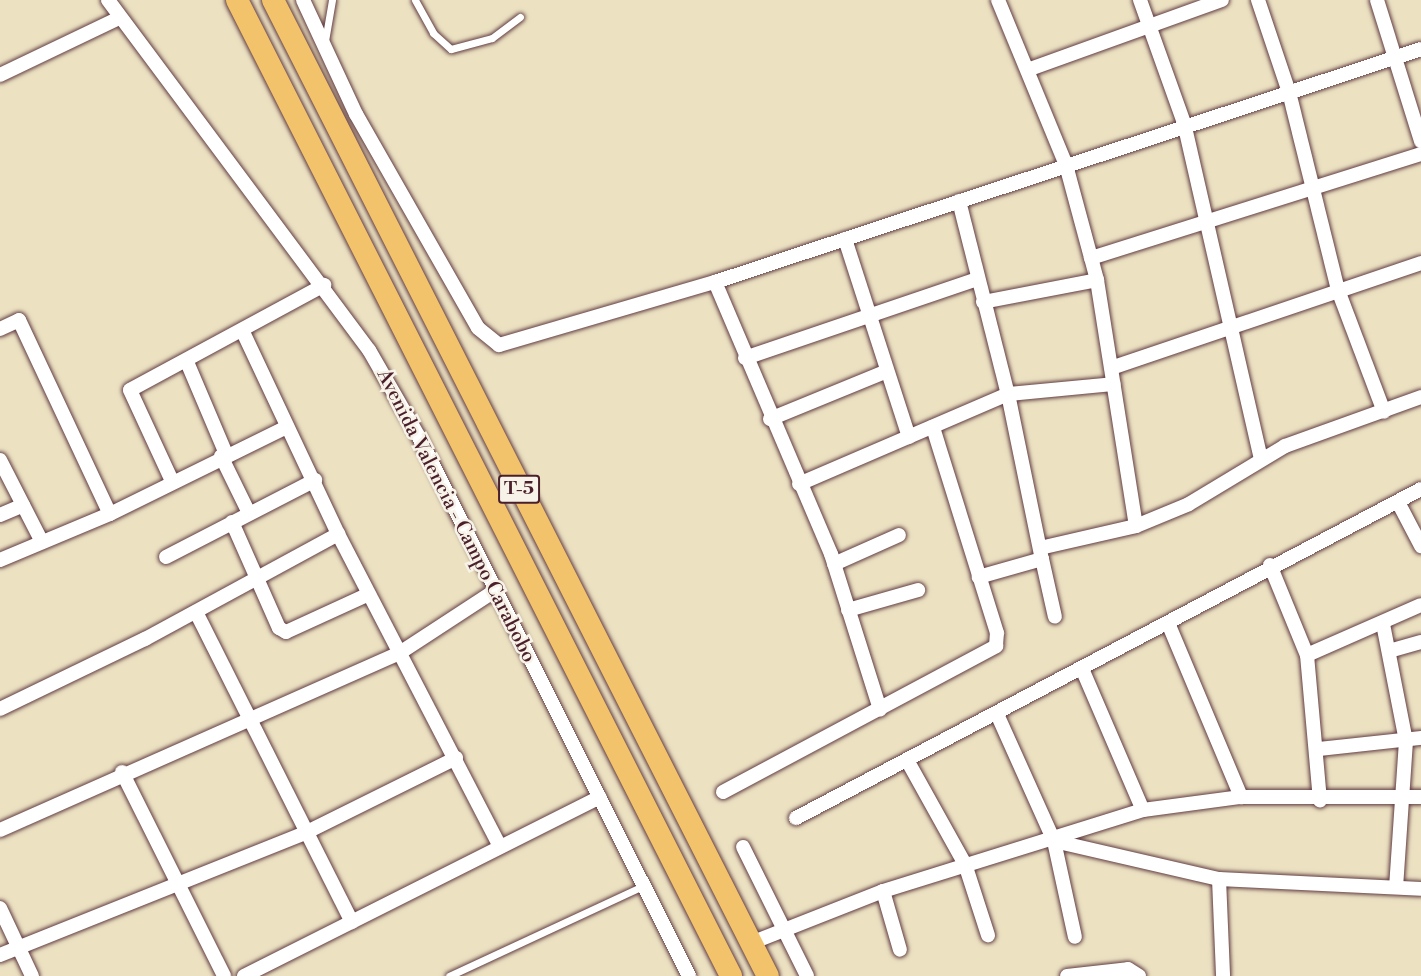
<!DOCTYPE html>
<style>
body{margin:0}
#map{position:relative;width:1421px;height:976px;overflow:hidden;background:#ece2c2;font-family:"Libre Bodoni",serif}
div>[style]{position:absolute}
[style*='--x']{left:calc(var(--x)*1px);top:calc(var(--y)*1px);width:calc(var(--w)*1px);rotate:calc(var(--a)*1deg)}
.roads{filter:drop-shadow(0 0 2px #623c42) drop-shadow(0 0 2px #623c42)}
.service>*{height:7px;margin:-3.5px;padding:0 3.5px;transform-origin:3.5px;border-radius:3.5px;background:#fff}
.minor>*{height:14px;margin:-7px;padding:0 7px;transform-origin:7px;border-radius:7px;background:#fff}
.trunk>*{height:22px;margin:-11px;padding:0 11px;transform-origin:11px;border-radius:11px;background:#f2c36a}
span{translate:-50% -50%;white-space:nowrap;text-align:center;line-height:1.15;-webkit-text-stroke:5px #f7f3e8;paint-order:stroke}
.shield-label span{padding:2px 4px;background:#f7f3e8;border:2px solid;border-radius:4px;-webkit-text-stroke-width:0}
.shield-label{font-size:18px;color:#4a1f2b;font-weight:700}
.street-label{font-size:20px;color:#4a1f2b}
</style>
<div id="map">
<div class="roads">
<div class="service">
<i style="--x:415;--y:0;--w:38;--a:61"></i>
<i style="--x:433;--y:33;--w:24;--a:42"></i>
<i style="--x:451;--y:49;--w:42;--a:-15"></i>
<i style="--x:492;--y:38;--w:35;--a:-37"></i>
<i style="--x:325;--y:41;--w:42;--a:-80.3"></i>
<i style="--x:449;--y:976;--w:214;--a:-24.9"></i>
</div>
<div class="minor">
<i style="--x:108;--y:0;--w:437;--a:53.3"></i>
<i style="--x:369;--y:350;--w:100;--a:60.1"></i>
<i style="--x:419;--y:437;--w:603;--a:63.39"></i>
<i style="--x:303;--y:0;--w:126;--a:65.1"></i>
<i style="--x:356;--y:114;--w:246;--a:60.3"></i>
<i style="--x:478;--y:328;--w:27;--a:39"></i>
<i style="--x:499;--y:345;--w:225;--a:-16.3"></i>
<i style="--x:715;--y:282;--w:743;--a:-18.26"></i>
<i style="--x:998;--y:0;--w:178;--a:67.6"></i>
<i style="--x:1066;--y:165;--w:119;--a:74.9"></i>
<i style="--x:1097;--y:280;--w:249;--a:81"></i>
<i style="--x:1140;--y:0;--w:131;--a:70.3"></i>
<i style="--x:1184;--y:123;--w:345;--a:77.1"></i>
<i style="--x:1258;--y:0;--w:97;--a:71.4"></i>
<i style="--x:1289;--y:92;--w:204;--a:76.1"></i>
<i style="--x:1338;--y:290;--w:130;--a:69.3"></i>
<i style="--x:1377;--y:0;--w:148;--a:72.7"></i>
<i style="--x:1030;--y:69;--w:204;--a:-19.8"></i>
<i style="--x:0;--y:75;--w:132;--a:-25.6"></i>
<i style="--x:959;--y:201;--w:199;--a:75.8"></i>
<i style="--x:1008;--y:394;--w:168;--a:78.4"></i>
<i style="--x:1042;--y:559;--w:66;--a:164.1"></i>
<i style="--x:845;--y:239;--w:208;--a:72.1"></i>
<i style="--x:1091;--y:258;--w:346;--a:-17.5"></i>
<i style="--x:715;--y:282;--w:296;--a:66.9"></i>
<i style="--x:831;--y:554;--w:163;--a:72.5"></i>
<i style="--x:983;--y:302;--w:116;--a:-10.9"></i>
<i style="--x:0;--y:329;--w:21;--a:-25"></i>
<i style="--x:19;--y:320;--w:214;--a:64.9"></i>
<i style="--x:243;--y:332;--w:223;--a:64.8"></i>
<i style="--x:338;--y:534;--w:352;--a:62.6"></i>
<i style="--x:745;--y:358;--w:245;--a:-18.8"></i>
<i style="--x:187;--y:362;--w:100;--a:67"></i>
<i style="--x:1114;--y:367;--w:324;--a:-18.7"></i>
<i style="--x:770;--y:419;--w:126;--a:-22.3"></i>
<i style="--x:221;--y:456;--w:61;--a:63.9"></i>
<i style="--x:0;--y:460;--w:92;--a:62.9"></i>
<i style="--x:172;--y:481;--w:100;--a:-114.8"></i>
<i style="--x:130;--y:390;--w:221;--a:-28.4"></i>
<i style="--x:799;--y:484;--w:228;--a:-23.3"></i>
<i style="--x:1008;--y:394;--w:106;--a:-5.4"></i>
<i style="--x:1398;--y:502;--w:50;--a:62.4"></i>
<i style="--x:0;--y:515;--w:25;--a:-23"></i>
<i style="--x:232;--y:522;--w:116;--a:66.1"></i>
<i style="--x:279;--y:628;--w:8;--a:30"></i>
<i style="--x:286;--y:632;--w:91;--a:-24.6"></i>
<i style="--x:1040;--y:548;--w:98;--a:-12.9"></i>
<i style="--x:1136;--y:526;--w:57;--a:-22.5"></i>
<i style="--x:1189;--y:504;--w:112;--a:-31.1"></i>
<i style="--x:1285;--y:446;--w:145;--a:-19.8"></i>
<i style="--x:166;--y:557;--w:168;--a:-27.3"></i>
<i style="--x:1042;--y:559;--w:59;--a:77.4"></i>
<i style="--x:0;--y:560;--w:119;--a:-22.7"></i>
<i style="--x:110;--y:514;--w:197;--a:-26.2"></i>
<i style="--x:834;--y:564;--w:71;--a:-24"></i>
<i style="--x:1270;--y:565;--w:97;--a:67.7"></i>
<i style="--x:1307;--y:655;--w:146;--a:84.9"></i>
<i style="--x:848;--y:610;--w:73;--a:-15.9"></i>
<i style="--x:196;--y:612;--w:347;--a:63.3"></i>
<i style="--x:1168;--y:623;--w:189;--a:67.2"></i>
<i style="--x:1383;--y:624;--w:119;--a:78.9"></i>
<i style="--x:1406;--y:741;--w:146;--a:93.9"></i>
<i style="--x:1389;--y:651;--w:33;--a:-16"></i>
<i style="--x:1307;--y:655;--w:124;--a:-23.7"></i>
<i style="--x:1083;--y:671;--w:151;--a:66.7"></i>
<i style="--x:0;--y:709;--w:161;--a:-25.8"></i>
<i style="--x:145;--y:639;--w:220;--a:-28.5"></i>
<i style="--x:997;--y:714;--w:139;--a:65.8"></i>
<i style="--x:1054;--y:841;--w:169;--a:13"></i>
<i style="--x:1219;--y:879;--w:202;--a:2.8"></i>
<i style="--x:1319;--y:749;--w:103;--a:-6.2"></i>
<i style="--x:907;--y:760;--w:119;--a:60.9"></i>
<i style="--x:965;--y:864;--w:75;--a:72.1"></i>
<i style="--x:122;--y:772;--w:228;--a:63.4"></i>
<i style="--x:723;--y:792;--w:310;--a:-28.1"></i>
<i style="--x:996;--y:646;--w:13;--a:-86"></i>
<i style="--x:997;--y:633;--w:216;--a:-107.3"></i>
<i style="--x:796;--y:818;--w:706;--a:-27.76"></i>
<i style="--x:0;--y:830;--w:439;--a:-23.9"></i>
<i style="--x:401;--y:652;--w:113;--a:-33.1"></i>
<i style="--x:1054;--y:841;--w:98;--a:77.7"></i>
<i style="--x:743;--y:847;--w:144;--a:63.6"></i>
<i style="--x:1219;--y:879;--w:97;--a:87.6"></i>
<i style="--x:883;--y:891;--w:61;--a:73.9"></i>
<i style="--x:0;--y:908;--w:75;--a:64.8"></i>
<i style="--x:751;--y:943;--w:142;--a:-21.5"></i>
<i style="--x:883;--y:891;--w:272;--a:-17.3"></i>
<i style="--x:1143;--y:810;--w:99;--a:-7.6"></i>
<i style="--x:1241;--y:797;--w:180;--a:0"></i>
<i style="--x:0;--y:955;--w:326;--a:-21.8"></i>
<i style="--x:303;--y:834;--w:171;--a:-26.4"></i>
<i style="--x:244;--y:976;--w:398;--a:-26.7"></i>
<i style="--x:1067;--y:976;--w:61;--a:-6.5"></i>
<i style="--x:1128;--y:969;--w:13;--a:32"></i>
</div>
<div class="trunk">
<i style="--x:237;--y:0;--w:1094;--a:63.15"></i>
<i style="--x:273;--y:0;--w:1094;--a:63.11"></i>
</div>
</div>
<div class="shield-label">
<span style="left:519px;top:489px">T-5</span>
</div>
<div class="street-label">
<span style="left:456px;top:516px;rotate:63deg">Avenida Valencia - Campo Carabobo</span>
</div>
</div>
